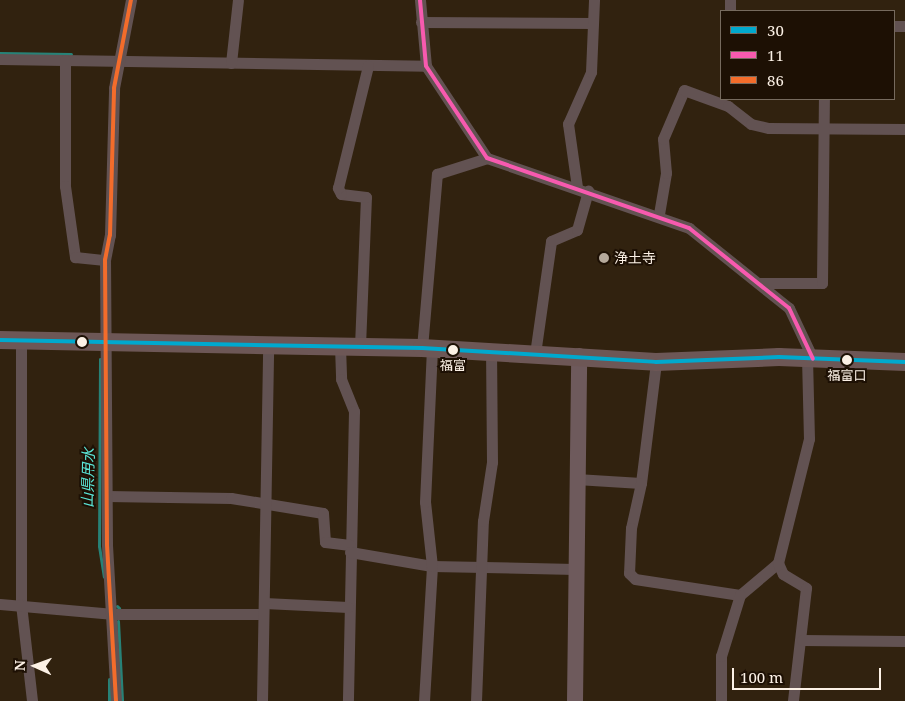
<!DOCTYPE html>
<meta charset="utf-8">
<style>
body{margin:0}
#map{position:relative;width:905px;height:701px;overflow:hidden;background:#31220f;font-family:"Noto Serif","Noto Sans JP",serif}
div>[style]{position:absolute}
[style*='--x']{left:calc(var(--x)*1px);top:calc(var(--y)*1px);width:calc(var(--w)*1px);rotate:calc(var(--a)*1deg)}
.stream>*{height:3px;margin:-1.5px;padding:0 1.5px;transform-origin:1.5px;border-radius:1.5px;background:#278277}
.street>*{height:11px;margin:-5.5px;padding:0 5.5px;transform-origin:5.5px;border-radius:5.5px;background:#625252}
.secondary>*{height:16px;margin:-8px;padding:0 8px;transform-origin:8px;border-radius:8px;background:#6e5a5c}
.primary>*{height:18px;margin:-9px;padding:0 9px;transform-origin:9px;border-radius:9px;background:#6d5756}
.bus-1>*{height:4px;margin:-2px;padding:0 2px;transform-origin:2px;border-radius:2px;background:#00a9ce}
.bus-2>*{height:4px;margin:-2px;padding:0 2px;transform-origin:2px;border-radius:2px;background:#f75aaf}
.bus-3>*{height:4px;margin:-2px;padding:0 2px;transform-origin:2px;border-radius:2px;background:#f36c2b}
.dots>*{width:14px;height:14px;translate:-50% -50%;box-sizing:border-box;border:2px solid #1d1004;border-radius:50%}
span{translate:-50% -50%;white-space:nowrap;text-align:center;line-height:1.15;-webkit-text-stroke:4px #1d1004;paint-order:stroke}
.bus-label{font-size:13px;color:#fcf1e6}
.poi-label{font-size:14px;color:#fcf1e6}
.left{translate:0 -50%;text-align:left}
.water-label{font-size:15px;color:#5be5d6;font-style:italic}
.legend{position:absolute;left:720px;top:10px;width:175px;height:90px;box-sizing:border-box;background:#1d1004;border:1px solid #766a5e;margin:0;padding:6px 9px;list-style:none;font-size:15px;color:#fcf1e6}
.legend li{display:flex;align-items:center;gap:10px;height:25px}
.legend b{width:25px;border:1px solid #766a5e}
.north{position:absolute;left:10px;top:641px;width:50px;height:50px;-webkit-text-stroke:4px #1d1004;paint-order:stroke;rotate:272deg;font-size:14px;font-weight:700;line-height:20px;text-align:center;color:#fcf1e6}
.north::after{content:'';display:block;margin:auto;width:18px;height:22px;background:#fcf1e6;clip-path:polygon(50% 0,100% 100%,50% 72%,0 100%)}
.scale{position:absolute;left:732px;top:668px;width:149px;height:22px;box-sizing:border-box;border:2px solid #fcf1e6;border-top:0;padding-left:6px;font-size:15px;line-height:18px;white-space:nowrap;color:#fcf1e6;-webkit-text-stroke:4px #1d1004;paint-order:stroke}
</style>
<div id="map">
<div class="stream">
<i style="--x:0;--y:53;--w:71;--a:0.8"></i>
<i style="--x:100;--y:359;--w:187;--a:90.3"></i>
<i style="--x:99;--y:546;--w:31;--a:81"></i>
<i style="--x:117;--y:606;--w:3;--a:45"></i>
<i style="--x:118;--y:621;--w:80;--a:87.1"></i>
<i style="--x:109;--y:679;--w:22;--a:90"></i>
</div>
<div class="street">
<i style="--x:420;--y:0;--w:66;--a:84.8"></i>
<i style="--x:426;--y:66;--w:110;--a:56.5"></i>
<i style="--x:487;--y:158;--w:214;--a:19.1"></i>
<i style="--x:689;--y:228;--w:128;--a:38.7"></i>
<i style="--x:789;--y:308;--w:56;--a:64.8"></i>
<i style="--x:730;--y:0;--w:11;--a:90"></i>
<i style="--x:421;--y:22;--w:172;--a:0.3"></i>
<i style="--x:894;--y:26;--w:11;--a:0"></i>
<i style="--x:0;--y:59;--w:426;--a:0.9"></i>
<i style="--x:65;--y:60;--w:126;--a:90"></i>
<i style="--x:65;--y:186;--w:72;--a:82"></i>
<i style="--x:75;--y:257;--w:30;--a:6"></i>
<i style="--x:231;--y:63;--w:63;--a:-83.7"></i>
<i style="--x:577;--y:187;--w:64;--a:-98.1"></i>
<i style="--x:568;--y:124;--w:57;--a:-66.1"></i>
<i style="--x:591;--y:72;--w:72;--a:-87.6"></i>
<i style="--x:659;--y:214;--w:42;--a:-80.3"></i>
<i style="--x:666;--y:173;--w:34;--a:-95"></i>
<i style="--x:663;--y:139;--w:53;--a:-66.8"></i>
<i style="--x:684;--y:90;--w:47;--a:20"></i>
<i style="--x:728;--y:106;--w:29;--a:38"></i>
<i style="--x:751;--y:124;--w:18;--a:13"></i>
<i style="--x:769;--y:128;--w:136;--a:0.4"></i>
<i style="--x:760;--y:283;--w:62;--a:0"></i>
<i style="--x:822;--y:283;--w:184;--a:-89.4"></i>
<i style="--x:21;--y:341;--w:263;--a:90"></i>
<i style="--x:21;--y:604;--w:98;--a:83.5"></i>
<i style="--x:340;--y:346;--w:33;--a:88"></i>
<i style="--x:341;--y:379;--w:35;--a:68"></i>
<i style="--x:354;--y:411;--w:290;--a:91.2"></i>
<i style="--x:360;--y:346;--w:149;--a:-87.7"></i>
<i style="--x:366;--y:197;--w:25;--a:-173"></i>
<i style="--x:341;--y:194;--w:7;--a:-117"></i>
<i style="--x:338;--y:188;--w:126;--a:-76.2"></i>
<i style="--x:422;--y:348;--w:175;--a:-85.1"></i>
<i style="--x:437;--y:174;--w:52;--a:-17.7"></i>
<i style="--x:535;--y:354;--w:114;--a:-81.9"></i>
<i style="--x:551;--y:241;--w:28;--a:-23"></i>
<i style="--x:577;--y:230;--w:41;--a:-74.2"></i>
<i style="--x:576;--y:479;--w:65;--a:3.5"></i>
<i style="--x:641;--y:483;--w:122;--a:-82.9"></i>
<i style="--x:641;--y:483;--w:46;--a:102.5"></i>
<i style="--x:631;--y:528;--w:45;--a:92.5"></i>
<i style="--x:629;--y:573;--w:8;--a:45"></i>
<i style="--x:635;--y:579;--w:106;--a:8.7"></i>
<i style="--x:740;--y:595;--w:50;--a:-40.1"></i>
<i style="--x:778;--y:563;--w:128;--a:-76"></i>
<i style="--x:809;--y:439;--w:81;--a:-91.4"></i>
<i style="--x:107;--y:496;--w:124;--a:0.9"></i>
<i style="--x:231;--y:498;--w:93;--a:9.3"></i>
<i style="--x:323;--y:513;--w:29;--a:86"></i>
<i style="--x:325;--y:542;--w:25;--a:7"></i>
<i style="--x:350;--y:552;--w:83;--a:9.7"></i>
<i style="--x:432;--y:566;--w:143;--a:1.2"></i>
<i style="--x:778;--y:563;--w:12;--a:66"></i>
<i style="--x:783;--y:574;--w:27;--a:31"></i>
<i style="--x:806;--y:588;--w:114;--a:96.6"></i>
<i style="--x:264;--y:603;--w:84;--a:2.7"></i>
<i style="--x:0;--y:604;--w:114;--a:5"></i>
<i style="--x:114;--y:614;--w:148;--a:0"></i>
<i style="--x:802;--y:640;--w:103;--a:0.6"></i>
<i style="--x:116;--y:701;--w:157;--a:-93.3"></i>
<i style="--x:107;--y:544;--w:284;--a:-90.4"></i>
<i style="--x:105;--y:260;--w:25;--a:-79"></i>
<i style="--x:110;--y:235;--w:147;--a:-88.4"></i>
<i style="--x:114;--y:88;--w:90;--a:-79.1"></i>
<i style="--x:262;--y:701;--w:355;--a:-89"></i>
<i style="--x:424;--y:701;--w:135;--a:-86.6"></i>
<i style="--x:432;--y:566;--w:64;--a:-96.2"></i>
<i style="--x:425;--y:502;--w:153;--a:-87.4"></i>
<i style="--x:476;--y:701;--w:180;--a:-87.8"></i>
<i style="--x:483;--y:521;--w:60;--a:-81.3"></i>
<i style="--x:492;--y:462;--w:111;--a:-90.5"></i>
<i style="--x:721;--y:701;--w:45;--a:-90"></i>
<i style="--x:721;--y:656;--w:64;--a:-72.7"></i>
</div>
<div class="secondary">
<i style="--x:575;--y:701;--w:345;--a:-89.3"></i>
</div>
<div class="primary">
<i style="--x:0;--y:340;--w:422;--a:1.1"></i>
<i style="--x:422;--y:348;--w:234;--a:3.4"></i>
<i style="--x:656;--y:362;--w:123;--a:-2.3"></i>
<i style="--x:779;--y:357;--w:126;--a:2.3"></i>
</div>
<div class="bus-1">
<i style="--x:0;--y:340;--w:422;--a:1.1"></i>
<i style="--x:422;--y:348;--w:234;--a:3.4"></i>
<i style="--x:656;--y:362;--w:123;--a:-2.3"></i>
<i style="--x:779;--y:357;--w:126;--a:2.3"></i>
</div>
<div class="bus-2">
<i style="--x:420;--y:0;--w:66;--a:84.8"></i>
<i style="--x:426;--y:66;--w:110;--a:56.5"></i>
<i style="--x:487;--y:158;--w:214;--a:19.1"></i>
<i style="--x:689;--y:228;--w:128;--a:38.7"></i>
<i style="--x:789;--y:308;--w:56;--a:64.8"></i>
</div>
<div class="bus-3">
<i style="--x:116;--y:701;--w:157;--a:-93.3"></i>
<i style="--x:107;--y:544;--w:284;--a:-90.4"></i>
<i style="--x:105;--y:260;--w:25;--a:-79"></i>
<i style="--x:110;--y:235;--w:147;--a:-88.4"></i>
<i style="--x:114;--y:88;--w:90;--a:-79.1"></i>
</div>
<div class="dots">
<i style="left:604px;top:258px;background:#b5a99b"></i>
<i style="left:82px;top:342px;background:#fcf1e6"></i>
<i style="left:453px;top:350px;background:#fcf1e6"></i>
<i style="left:847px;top:360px;background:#fcf1e6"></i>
</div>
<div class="bus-label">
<span style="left:453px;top:365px">福富</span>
<span style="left:847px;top:375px">福富口</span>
</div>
<div class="poi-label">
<span class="left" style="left:614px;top:258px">浄土寺</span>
</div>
<div class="water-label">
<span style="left:88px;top:478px;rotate:-89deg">山県用水</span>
</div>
<ul class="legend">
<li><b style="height:6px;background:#00a9ce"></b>30</li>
<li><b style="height:6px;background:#f75aaf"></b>11</li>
<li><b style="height:6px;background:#f36c2b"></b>86</li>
</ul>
<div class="north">N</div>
<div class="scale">100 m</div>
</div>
